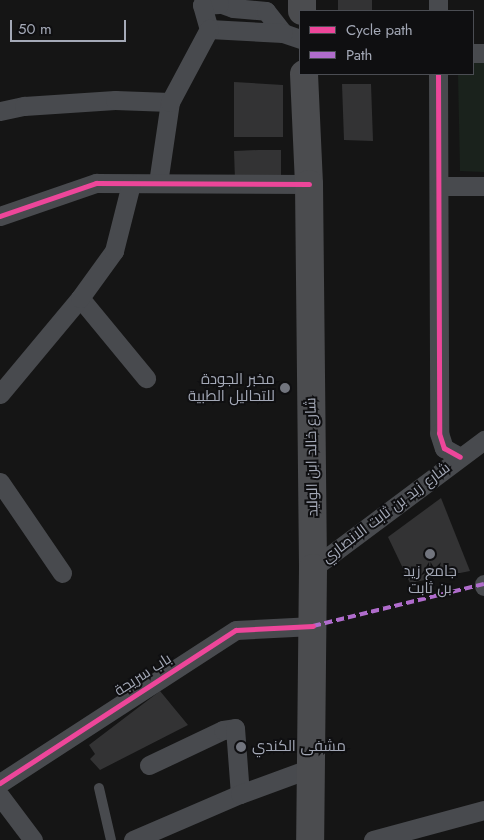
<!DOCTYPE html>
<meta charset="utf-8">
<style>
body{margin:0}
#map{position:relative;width:484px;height:840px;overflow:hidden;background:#151515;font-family:Jost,Cairo,sans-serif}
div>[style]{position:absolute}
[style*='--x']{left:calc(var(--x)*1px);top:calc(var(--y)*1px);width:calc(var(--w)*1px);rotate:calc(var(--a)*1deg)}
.green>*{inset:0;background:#1a221c}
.building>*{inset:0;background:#333334}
.service>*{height:10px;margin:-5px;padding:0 5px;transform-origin:5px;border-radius:5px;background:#484a4e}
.minor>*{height:19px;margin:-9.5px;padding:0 9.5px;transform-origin:9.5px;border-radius:9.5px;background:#484a4e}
.primary>*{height:28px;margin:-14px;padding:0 14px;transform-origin:14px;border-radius:14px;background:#4b4c4f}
.quiet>*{height:4px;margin-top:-2px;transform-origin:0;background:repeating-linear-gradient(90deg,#b06ccc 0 8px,transparent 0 12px)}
.cycleway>*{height:5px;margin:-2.5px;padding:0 2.5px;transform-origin:2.5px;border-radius:2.5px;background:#ed469a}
.dots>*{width:14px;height:14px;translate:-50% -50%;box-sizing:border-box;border:2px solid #0f0f11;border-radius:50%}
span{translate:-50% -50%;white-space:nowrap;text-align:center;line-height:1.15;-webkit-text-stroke:4px #0f0f11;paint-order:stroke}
.poi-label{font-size:15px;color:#a4a9b7}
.right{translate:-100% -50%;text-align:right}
.left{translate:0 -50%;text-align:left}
.street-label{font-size:15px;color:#a4a9b7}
.legend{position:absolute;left:299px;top:10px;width:175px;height:65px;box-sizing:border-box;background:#0f0f11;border:1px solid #4b4d53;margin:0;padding:6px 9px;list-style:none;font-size:15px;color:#a4a9b7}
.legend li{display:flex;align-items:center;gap:10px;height:25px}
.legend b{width:25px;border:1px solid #4b4d53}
.scale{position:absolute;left:10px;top:20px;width:116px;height:22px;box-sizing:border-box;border:2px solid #a4a9b7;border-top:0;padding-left:6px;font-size:15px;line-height:18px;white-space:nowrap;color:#a4a9b7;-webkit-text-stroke:4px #0f0f11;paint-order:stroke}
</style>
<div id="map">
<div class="green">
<i style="clip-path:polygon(473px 59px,484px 60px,484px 172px,460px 171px,458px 74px,473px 74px)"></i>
</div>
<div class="building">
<i style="clip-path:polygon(338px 0,372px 0,372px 11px,338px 11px)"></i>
<i style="clip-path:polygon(234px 82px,283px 85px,283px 137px,234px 137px)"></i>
<i style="clip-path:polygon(342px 84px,371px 84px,373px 141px,344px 140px)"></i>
<i style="clip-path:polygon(258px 150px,281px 150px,281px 180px,235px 180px,234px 151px)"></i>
<i style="clip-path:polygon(441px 498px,470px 571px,410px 583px,388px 537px)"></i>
<i style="clip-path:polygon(160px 691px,188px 725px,100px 770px,90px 759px,95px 754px,89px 745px)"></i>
</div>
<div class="service">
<i style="--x:99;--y:788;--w:53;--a:77"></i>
</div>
<div class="minor">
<i style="--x:211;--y:0;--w:23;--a:20"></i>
<i style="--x:233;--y:8;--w:33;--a:5"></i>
<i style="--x:266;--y:11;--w:28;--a:52"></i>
<i style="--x:283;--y:33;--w:18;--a:19"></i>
<i style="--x:219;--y:4;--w:17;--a:177"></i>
<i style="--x:202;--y:5;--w:25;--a:74"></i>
<i style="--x:209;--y:29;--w:74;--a:3.1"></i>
<i style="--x:438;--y:11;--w:11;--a:-90"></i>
<i style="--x:473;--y:53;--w:11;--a:0"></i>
<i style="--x:438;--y:74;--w:359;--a:89.8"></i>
<i style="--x:439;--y:433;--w:16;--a:72"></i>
<i style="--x:444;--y:448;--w:18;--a:29"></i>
<i style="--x:0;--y:111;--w:25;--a:-12"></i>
<i style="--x:24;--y:106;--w:91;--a:-3.8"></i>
<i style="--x:115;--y:100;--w:55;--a:2.1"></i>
<i style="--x:158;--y:183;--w:82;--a:-81.6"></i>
<i style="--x:170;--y:102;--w:83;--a:-61.9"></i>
<i style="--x:439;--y:186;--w:45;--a:0"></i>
<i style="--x:0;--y:216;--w:102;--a:-19"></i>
<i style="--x:96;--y:183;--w:213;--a:0.3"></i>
<i style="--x:80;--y:298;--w:104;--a:50.5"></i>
<i style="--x:0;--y:394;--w:125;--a:-50.2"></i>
<i style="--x:80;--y:298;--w:58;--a:-54.1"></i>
<i style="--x:114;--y:251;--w:69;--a:-75.8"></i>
<i style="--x:0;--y:482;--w:110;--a:55.7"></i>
<i style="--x:313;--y:568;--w:214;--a:-36.8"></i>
<i style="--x:484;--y:584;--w:2;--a:90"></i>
<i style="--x:149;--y:765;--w:82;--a:-25.3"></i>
<i style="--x:223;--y:730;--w:12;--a:-9"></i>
<i style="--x:235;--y:728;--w:66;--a:85.7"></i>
<i style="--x:0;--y:783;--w:281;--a:-33"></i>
<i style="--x:236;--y:630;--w:77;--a:-3"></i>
<i style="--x:0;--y:796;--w:55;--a:53.1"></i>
<i style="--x:133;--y:840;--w:116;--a:-23.3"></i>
<i style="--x:240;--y:794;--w:76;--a:-20.1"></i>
<i style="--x:373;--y:840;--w:115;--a:-15.1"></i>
</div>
<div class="primary">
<i style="--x:302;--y:0;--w:11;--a:90"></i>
<i style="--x:304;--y:74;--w:110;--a:87.4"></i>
<i style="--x:309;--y:184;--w:384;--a:89.4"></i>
<i style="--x:313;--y:568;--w:272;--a:90.6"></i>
</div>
<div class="quiet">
<i style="--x:313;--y:626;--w:176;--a:-13.8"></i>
</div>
<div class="cycleway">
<i style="--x:438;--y:74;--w:359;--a:89.8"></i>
<i style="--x:439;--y:433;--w:16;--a:72"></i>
<i style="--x:444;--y:448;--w:18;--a:29"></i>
<i style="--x:0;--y:216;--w:102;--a:-19"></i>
<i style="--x:96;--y:183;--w:213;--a:0.3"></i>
<i style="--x:0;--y:783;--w:281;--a:-33"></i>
<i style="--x:236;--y:630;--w:77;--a:-3"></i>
</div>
<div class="dots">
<i style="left:285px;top:388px;background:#72757e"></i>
<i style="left:430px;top:554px;background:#72757e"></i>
<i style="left:241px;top:747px;background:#72757e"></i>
</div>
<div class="poi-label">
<span class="right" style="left:275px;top:388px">مخبر الجودة<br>للتحاليل الطبية</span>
<span style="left:430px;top:580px">جامع زيد<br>بن ثابت</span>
<span class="left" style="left:252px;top:747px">مشفى الكندي</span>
</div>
<div class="street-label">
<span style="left:312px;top:457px;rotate:-91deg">شارع خالد ابن الوليد</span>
<span style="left:386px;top:513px;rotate:-37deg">شارع زيد بن ثابت الانصاري</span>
<span style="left:143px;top:675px;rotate:-33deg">باب سريجة</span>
</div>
<ul class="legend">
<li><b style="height:6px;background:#ed469a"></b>Cycle path</li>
<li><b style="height:6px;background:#b06ccc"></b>Path</li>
</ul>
<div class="scale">50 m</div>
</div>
